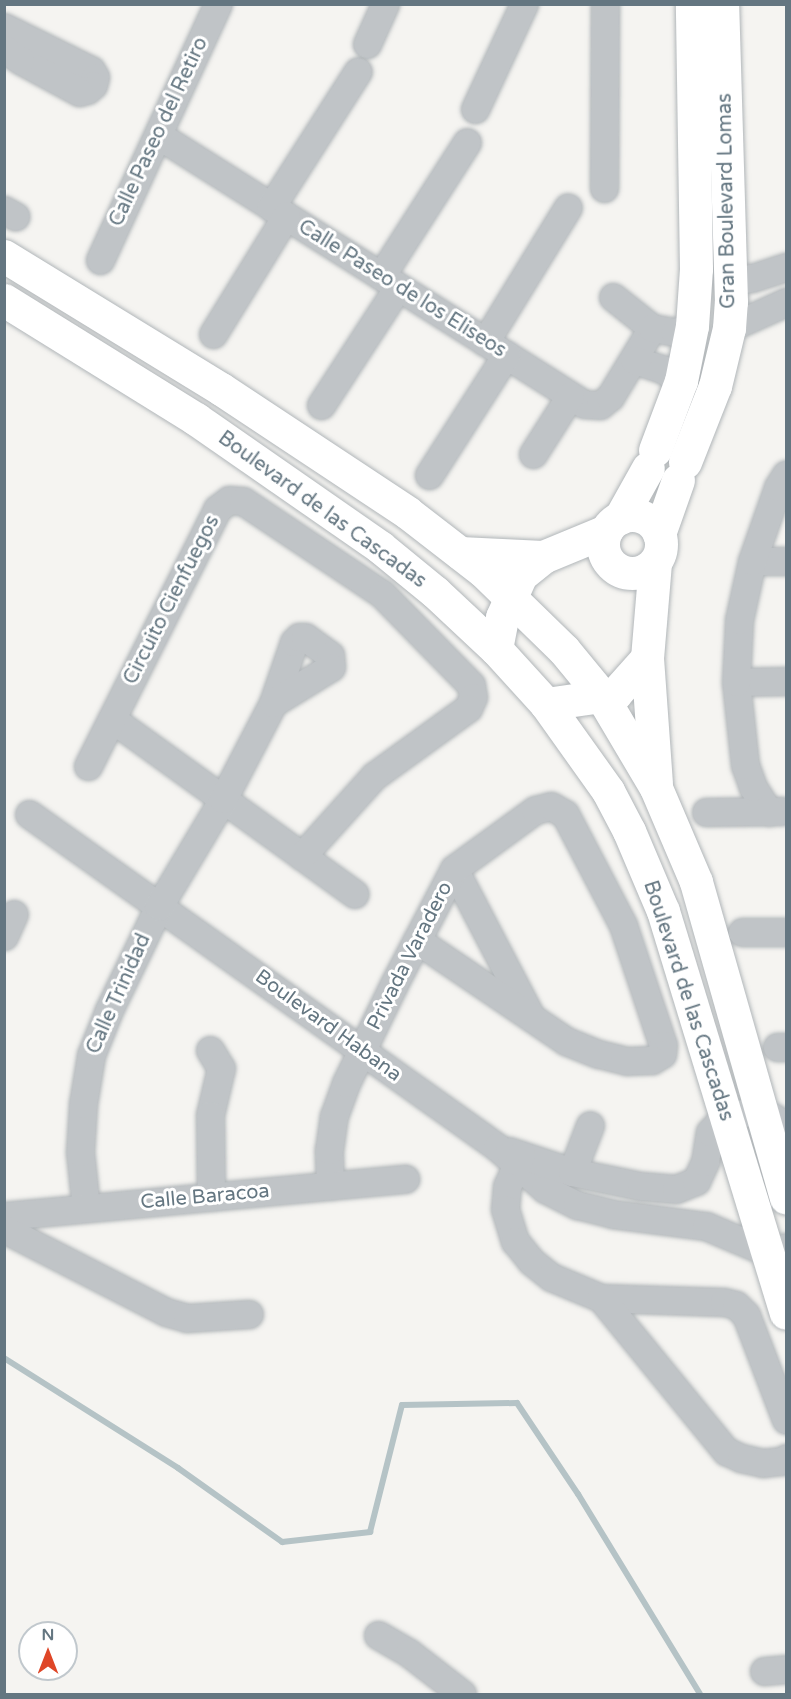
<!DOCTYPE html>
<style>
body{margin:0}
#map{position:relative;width:791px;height:1699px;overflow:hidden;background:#f5f4f1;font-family:"Varela Round",sans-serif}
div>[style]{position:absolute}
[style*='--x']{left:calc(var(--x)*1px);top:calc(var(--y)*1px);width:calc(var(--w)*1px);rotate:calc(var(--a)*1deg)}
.stream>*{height:6px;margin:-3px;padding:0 3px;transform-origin:3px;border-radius:3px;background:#b5c3c6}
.roads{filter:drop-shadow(0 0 2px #b1b6b9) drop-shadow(0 0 2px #b1b6b9)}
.minor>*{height:27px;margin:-13.5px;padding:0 13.5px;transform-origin:13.5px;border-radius:13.5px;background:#c0c4c7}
.major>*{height:33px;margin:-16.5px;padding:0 16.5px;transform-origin:16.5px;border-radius:16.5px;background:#fff}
.major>.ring{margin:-16.5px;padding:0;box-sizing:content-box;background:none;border:33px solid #fff;border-radius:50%}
span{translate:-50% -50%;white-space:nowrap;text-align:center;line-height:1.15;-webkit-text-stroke:6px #fff;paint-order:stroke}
.street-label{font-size:20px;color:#647681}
.frame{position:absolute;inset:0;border:6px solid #647681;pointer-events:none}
.north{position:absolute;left:18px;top:1621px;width:60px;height:60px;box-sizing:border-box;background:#fff;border:2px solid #c1c8cd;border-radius:50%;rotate:0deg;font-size:16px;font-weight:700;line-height:24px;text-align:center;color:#647681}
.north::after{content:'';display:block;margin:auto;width:21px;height:27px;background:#df4627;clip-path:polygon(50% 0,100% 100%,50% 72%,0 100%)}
</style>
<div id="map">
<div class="stream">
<i style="--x:4;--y:1358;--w:206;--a:32.3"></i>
<i style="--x:178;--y:1468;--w:128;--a:35.4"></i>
<i style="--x:282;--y:1542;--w:89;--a:-6.5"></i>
<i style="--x:370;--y:1532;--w:131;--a:-75.9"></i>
<i style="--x:402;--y:1405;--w:115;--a:-1"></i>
<i style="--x:517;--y:1403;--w:110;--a:56.2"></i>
<i style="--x:578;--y:1494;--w:234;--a:58.6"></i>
</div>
<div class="roads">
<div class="minor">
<i style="--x:4;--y:27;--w:97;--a:26.3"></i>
<i style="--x:91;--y:70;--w:8;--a:60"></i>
<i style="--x:95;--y:77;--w:8;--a:104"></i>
<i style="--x:93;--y:85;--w:8;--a:140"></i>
<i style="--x:87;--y:90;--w:8;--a:166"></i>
<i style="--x:79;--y:92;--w:67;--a:-151.5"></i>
<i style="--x:20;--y:60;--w:19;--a:-145"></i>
<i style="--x:367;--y:44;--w:44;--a:-65.8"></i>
<i style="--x:475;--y:109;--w:116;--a:-65"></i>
<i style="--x:158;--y:135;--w:504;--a:32.27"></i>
<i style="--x:584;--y:404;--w:16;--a:4"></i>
<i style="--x:600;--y:405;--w:13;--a:-39"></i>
<i style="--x:610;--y:397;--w:81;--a:-58.7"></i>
<i style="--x:604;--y:188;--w:184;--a:-89.7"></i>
<i style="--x:271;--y:207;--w:161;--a:-57.4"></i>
<i style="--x:4;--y:210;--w:13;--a:29"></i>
<i style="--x:100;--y:260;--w:282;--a:-65.3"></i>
<i style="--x:381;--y:276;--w:159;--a:-57.3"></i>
<i style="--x:732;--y:281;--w:20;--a:-9"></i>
<i style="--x:752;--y:278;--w:36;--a:-18"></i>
<i style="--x:613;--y:297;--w:50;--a:38.5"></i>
<i style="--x:652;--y:328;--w:23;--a:10"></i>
<i style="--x:675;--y:332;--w:18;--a:-19"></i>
<i style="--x:729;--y:328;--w:63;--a:-24.5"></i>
<i style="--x:213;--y:334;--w:139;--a:-58.3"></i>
<i style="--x:485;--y:342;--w:158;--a:-58.4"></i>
<i style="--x:634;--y:360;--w:29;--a:18"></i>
<i style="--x:662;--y:369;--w:22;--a:32"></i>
<i style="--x:321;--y:405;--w:141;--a:-56.9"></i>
<i style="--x:533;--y:454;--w:69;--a:-57.5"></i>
<i style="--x:429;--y:475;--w:143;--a:-57.3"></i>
<i style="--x:752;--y:561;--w:34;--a:0"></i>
<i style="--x:736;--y:682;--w:50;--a:-1.1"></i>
<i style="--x:112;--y:719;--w:299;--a:35.8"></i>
<i style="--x:88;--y:766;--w:288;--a:-63.3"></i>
<i style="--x:217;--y:509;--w:15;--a:-37"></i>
<i style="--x:229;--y:500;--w:14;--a:4"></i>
<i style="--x:243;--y:501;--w:167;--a:33.8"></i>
<i style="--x:382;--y:594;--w:127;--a:45.6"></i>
<i style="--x:471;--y:685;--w:12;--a:81"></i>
<i style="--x:473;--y:697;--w:12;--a:114"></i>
<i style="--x:468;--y:708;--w:116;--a:144.1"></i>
<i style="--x:374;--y:776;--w:108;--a:132"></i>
<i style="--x:706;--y:812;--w:76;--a:-0.8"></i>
<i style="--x:769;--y:812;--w:30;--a:-123"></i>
<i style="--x:753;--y:787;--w:23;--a:-110"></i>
<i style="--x:745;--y:765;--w:83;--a:-96.2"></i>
<i style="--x:736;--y:682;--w:62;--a:-87.2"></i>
<i style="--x:739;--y:620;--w:60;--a:-77.6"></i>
<i style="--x:752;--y:561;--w:78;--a:-70.6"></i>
<i style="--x:778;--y:487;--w:15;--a:-58"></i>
<i style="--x:29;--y:814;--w:574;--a:35.43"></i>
<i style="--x:497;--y:1147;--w:64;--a:41.2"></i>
<i style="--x:545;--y:1189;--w:36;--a:27"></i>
<i style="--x:577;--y:1205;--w:36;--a:14"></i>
<i style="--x:612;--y:1214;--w:95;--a:7.3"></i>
<i style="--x:706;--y:1226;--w:69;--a:23.2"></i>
<i style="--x:769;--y:1253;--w:18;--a:-19"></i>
<i style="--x:454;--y:869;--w:165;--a:62.5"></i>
<i style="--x:742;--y:932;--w:44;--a:0"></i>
<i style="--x:4;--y:936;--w:24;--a:-66"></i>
<i style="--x:777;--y:1047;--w:9;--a:0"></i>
<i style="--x:210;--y:1050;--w:21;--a:59"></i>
<i style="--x:221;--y:1068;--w:48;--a:103.2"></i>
<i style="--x:210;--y:1115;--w:82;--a:89.3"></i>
<i style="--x:509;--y:1151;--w:66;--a:18.4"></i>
<i style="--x:572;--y:1172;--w:70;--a:11.5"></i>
<i style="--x:641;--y:1186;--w:35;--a:5"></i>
<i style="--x:676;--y:1189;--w:22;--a:-22"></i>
<i style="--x:696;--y:1181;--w:21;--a:-65"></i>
<i style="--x:705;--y:1162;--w:30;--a:-81"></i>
<i style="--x:710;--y:1132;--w:22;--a:-47"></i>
<i style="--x:725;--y:1116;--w:36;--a:-9"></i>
<i style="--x:761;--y:1110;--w:29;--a:31"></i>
<i style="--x:521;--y:1155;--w:34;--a:114"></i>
<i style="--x:507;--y:1186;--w:23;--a:95"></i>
<i style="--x:505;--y:1209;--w:34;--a:73"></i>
<i style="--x:515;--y:1241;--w:26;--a:51"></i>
<i style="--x:531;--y:1261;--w:26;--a:39"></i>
<i style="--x:551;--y:1277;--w:54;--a:22.8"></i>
<i style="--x:601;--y:1298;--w:123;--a:1.9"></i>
<i style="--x:724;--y:1302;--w:12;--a:14"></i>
<i style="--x:736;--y:1305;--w:14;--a:45"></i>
<i style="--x:746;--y:1315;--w:112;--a:69.1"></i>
<i style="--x:572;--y:1172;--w:50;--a:-69"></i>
<i style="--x:330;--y:1186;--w:36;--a:-92"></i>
<i style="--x:329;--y:1150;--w:34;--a:-82"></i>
<i style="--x:334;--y:1116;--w:35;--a:-70"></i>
<i style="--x:346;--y:1083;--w:112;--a:-64.1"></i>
<i style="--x:395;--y:982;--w:47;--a:-62.4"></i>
<i style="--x:417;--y:940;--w:80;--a:-62.5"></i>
<i style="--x:454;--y:869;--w:100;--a:-36.1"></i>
<i style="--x:535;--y:810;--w:16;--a:-14"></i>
<i style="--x:551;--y:806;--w:16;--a:30"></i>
<i style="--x:565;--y:814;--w:125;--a:62.4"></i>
<i style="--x:623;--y:925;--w:126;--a:71.6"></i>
<i style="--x:663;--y:1045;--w:9;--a:96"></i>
<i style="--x:662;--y:1054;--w:12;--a:149"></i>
<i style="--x:652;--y:1060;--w:25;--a:178"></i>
<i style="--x:627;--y:1061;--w:30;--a:-166"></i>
<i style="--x:598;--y:1054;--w:35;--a:-158"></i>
<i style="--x:566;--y:1041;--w:180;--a:-145.9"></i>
<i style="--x:86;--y:1208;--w:56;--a:-96.1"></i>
<i style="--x:80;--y:1152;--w:48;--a:-86.4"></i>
<i style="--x:83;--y:1104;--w:50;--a:-80.7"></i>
<i style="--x:91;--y:1055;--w:48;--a:-68.2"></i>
<i style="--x:109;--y:1010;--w:115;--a:-64.3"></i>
<i style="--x:159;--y:906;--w:125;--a:-59.1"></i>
<i style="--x:223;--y:799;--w:108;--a:-62.5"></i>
<i style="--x:273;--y:703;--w:65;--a:-71"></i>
<i style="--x:294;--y:642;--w:7;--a:-45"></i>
<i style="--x:299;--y:637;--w:6;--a:0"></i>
<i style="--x:305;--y:637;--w:31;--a:36"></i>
<i style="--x:330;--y:655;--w:12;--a:85"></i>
<i style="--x:331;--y:667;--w:68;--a:148.2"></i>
<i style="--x:4;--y:1216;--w:403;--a:-5.3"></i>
<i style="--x:4;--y:1229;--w:182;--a:27.1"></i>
<i style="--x:166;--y:1312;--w:22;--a:16"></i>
<i style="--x:187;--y:1318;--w:62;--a:-3.7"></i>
<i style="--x:601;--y:1298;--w:198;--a:50.8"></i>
<i style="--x:726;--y:1451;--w:17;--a:25"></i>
<i style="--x:741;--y:1458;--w:22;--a:13"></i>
<i style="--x:762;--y:1463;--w:20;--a:-6"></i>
<i style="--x:782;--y:1461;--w:5;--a:-37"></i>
<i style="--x:378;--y:1635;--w:36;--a:30"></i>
<i style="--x:409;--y:1653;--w:67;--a:37.7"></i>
<i style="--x:764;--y:1671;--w:22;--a:-5"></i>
</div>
<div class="major">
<i style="--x:4;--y:256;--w:255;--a:31.5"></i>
<i style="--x:221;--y:389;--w:224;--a:33.5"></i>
<i style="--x:408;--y:513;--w:95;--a:37.7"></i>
<i style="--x:483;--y:571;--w:113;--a:44.3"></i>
<i style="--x:564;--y:650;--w:58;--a:50.6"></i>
<i style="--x:601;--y:695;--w:108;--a:59.4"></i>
<i style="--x:656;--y:788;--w:102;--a:66.9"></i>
<i style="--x:696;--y:882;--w:328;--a:74.1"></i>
<i style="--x:4;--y:300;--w:226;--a:31.8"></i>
<i style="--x:196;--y:419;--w:224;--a:34.8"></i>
<i style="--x:380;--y:547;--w:71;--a:39.3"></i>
<i style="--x:435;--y:592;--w:83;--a:43.1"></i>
<i style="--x:496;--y:649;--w:74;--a:47.7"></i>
<i style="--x:546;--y:704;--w:107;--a:54.5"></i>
<i style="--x:608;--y:791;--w:45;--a:62.3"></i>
<i style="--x:629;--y:831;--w:87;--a:67"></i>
<i style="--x:663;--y:911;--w:420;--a:73"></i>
<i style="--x:655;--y:450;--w:74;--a:-69.4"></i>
<i style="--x:681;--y:381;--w:56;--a:-78.7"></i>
<i style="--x:692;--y:326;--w:57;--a:-86"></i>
<i style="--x:696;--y:269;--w:265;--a:-90.9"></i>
<i style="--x:685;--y:462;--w:82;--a:-68.5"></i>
<i style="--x:715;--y:386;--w:60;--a:-76.4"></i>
<i style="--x:729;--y:328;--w:26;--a:-86"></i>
<i style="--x:731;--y:302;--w:298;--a:-91.7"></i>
<i class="ring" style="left:603px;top:515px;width:25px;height:25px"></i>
<i style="--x:620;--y:518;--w:57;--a:-60.8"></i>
<i style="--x:659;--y:534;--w:57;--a:-70.6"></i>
<i style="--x:460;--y:553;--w:83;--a:2.8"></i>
<i style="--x:496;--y:649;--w:33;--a:-79"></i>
<i style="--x:502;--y:617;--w:46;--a:-65.7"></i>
<i style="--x:521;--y:575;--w:28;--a:-39"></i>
<i style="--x:543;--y:557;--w:68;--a:-22.4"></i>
<i style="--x:647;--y:658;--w:125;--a:85.9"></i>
<i style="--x:546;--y:704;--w:70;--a:-8.2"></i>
<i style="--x:615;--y:694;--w:48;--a:-48.4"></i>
<i style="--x:647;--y:658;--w:96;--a:-85.2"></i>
</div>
</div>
<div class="street-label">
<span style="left:159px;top:132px;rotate:-65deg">Calle Paseo del Retiro</span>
<span style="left:727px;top:201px;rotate:-91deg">Gran Boulevard Lomas</span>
<span style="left:402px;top:289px;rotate:32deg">Calle Paseo de los Eliseos</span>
<span style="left:322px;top:510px;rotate:36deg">Boulevard de las Cascadas</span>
<span style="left:172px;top:600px;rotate:-63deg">Circuito Cienfuegos</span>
<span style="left:410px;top:956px;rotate:-63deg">Privada Varadero</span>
<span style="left:119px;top:994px;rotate:-66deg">Calle Trinidad</span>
<span style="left:688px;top:1001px;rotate:72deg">Boulevard de las Cascadas</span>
<span style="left:328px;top:1026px;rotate:36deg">Boulevard Habana</span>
<span style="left:205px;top:1197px;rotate:-5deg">Calle Baracoa</span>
</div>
<div class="frame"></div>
<div class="north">N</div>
</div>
